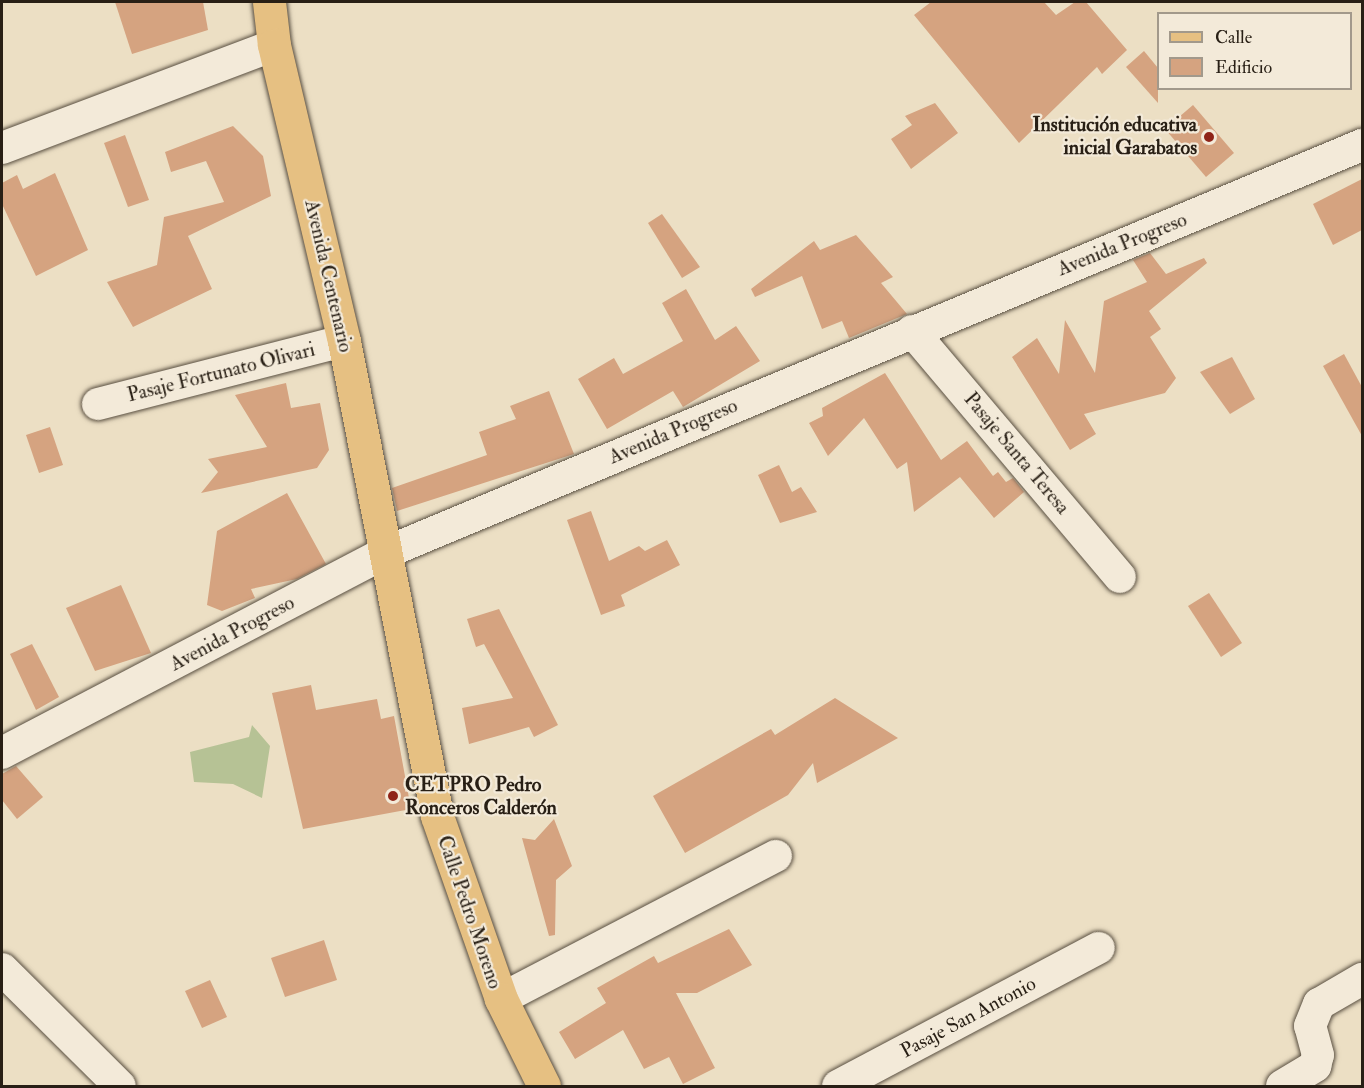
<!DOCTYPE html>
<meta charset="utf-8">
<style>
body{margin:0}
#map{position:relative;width:1364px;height:1088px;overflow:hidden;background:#ecdfc4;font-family:"IM FELL Double Pica",serif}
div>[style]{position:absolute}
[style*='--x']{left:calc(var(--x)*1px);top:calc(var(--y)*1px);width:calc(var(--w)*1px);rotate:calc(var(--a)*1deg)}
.green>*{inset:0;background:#b6c295}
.building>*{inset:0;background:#d5a380}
.roads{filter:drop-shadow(0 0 2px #594f41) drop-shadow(0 0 2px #594f41)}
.minor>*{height:32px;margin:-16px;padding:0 16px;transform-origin:16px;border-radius:16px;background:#f3ead9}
.major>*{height:33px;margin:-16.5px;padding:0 16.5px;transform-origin:16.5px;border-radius:16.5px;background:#e6c082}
.dots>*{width:16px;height:16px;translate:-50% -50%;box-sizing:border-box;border:3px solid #f3ead9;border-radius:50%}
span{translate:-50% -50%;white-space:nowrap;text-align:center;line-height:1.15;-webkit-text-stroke:4.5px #f3ead9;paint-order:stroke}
.poi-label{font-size:20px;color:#281f15;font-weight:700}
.right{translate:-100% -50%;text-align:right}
.left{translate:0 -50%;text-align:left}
.street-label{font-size:20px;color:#281f15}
.frame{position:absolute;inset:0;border:3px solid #281f15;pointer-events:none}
.legend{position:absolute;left:1157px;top:12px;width:195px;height:78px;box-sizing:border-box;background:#f3ead9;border:2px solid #a2998b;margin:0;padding:8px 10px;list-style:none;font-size:18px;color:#281f15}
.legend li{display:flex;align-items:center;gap:12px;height:30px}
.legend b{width:30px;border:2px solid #a2998b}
</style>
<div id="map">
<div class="green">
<i style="clip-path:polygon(252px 725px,270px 746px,262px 798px,233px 784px,194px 782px,190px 752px,249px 737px)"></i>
</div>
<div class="building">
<i style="clip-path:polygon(115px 2px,203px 2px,208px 30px,132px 54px)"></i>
<i style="clip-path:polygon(931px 2px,1044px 2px,1056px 15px,1075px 2px,1086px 2px,1127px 50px,1102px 74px,1097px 67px,1019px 143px,914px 15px)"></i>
<i style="clip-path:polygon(1144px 51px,1158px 68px,1158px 103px,1126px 67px)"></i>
<i style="clip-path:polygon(935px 103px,958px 133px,911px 169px,891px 139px,912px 125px,905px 116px)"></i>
<i style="clip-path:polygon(1193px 105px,1234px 153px,1206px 177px,1165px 129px)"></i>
<i style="clip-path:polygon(233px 126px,263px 156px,271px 196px,188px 236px,212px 289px,133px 327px,107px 282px,157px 265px,164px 217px,224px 202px,206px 161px,171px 172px,165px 152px)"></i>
<i style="clip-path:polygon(125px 135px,149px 200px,128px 207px,104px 143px)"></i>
<i style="clip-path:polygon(55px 173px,88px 250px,36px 276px,2px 204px,2px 183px,17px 175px,23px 189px)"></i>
<i style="clip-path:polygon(1362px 179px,1362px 230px,1333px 245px,1313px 204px)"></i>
<i style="clip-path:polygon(662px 214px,700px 267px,682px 278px,648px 223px)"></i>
<i style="clip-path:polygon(856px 235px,893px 277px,881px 283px,907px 314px,849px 338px,842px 321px,822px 329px,802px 276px,755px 297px,751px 289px,814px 241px,820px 250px)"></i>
<i style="clip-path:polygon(1150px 253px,1166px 274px,1204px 258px,1207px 263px,1149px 311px,1161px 329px,1150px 337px,1176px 378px,1165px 393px,1084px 414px,1096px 434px,1070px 450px,1012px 357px,1037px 338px,1059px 374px,1065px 320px,1095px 373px,1104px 301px,1147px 282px,1133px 260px)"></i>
<i style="clip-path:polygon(686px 289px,715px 340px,736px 326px,760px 361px,683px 407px,673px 391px,607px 429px,578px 379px,614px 358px,623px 374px,683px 341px,662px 303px)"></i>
<i style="clip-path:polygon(1344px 354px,1362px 387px,1362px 436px,1323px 366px)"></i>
<i style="clip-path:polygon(1232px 357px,1255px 399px,1230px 414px,1200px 372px)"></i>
<i style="clip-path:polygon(885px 373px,941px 460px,967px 441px,993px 476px,998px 472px,1006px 482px,1013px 478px,1024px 492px,994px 518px,960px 477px,914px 512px,907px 462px,897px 469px,864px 418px,828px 456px,809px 423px,823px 416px,822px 408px)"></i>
<i style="clip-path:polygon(286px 383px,291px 408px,320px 403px,329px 450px,317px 468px,201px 493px,218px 472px,208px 459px,267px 447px,235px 395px)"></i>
<i style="clip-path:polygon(549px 391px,574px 454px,397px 511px,392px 488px,487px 455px,479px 432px,516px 419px,510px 406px)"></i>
<i style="clip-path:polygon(50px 427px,63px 465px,39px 473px,26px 435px)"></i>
<i style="clip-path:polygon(779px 465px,792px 492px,801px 487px,817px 512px,780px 523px,758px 475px)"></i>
<i style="clip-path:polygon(287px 493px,326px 564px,297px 579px,251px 589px,255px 598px,222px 611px,207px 605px,217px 531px)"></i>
<i style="clip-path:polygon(591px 511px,609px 561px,639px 546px,645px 551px,667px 540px,680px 565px,621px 595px,625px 606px,601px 615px,567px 520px)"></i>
<i style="clip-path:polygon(121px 585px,151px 653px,95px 671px,66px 608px)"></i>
<i style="clip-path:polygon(1209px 593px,1242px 643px,1221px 657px,1188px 606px)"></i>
<i style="clip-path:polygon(499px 609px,558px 725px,534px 737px,529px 727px,469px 744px,462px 708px,513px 698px,484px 644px,476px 647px,467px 619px)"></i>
<i style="clip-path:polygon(32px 644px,59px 697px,36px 710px,10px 654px)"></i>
<i style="clip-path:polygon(311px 685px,316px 710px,377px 699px,381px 719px,394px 716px,411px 809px,303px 829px,272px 693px)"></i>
<i style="clip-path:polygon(835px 698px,898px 738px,817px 783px,813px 763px,788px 795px,685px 853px,653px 796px,771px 729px,775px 735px)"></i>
<i style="clip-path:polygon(16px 766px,43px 797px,17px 819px,2px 800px,2px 774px)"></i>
<i style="clip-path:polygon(554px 819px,572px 866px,556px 880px,555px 935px,549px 936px,522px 838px,535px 840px)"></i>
<i style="clip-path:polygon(729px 929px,752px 965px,697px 993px,676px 993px,715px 1068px,683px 1084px,669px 1057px,644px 1069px,623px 1030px,575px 1059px,559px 1032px,606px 1003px,597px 988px,654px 956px,658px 963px)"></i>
<i style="clip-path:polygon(324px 940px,337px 980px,285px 997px,271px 958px)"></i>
<i style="clip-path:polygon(210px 980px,227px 1017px,202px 1028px,185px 991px)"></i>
</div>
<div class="roads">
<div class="minor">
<i style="--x:2;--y:148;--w:291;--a:-20.7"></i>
<i style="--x:912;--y:331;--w:322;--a:49.8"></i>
<i style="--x:98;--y:404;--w:254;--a:-14.4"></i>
<i style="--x:2;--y:753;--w:434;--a:-27.6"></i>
<i style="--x:387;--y:552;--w:1057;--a:-22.66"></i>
<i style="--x:2;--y:969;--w:166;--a:44.8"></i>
<i style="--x:501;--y:999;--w:310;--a:-27.5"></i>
<i style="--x:838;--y:1086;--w:295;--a:-27.9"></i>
<i style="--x:1282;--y:1086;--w:39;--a:-31"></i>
<i style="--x:1315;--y:1066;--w:11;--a:-75"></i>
<i style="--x:1318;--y:1055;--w:30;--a:-105"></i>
<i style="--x:1310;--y:1026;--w:24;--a:-68"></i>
<i style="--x:1319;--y:1004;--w:50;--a:-30.2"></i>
</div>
<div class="major">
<i style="--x:269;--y:2;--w:43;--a:83.4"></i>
<i style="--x:274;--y:45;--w:304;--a:76.7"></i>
<i style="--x:344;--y:341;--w:484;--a:78.9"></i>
<i style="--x:437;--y:816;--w:194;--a:70.7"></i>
<i style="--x:501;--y:999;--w:97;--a:63.7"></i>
</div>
</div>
<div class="dots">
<i style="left:1209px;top:137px;background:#8f2418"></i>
<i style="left:393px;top:796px;background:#8f2418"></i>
</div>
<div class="poi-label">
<span class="right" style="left:1197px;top:136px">Institución educativa<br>inicial Garabatos</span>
<span class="left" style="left:405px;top:796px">CETPRO Pedro<br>Ronceros Calderón</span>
</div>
<div class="street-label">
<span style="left:1122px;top:244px;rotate:-22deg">Avenida Progreso</span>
<span style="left:329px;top:276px;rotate:77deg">Avenida Centenario</span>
<span style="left:221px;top:372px;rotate:-14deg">Pasaje Fortunato Olivari</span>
<span style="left:673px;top:431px;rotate:-23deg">Avenida Progreso</span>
<span style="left:1017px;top:453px;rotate:50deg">Pasaje Santa Teresa</span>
<span style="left:232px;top:633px;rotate:-28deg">Avenida Progreso</span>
<span style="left:470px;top:912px;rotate:71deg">Calle Pedro Moreno</span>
<span style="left:968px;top:1017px;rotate:-28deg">Pasaje San Antonio</span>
</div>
<div class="frame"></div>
<ul class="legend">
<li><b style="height:8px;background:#e6c082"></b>Calle</li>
<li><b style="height:16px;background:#d5a380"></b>Edificio</li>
</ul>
</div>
